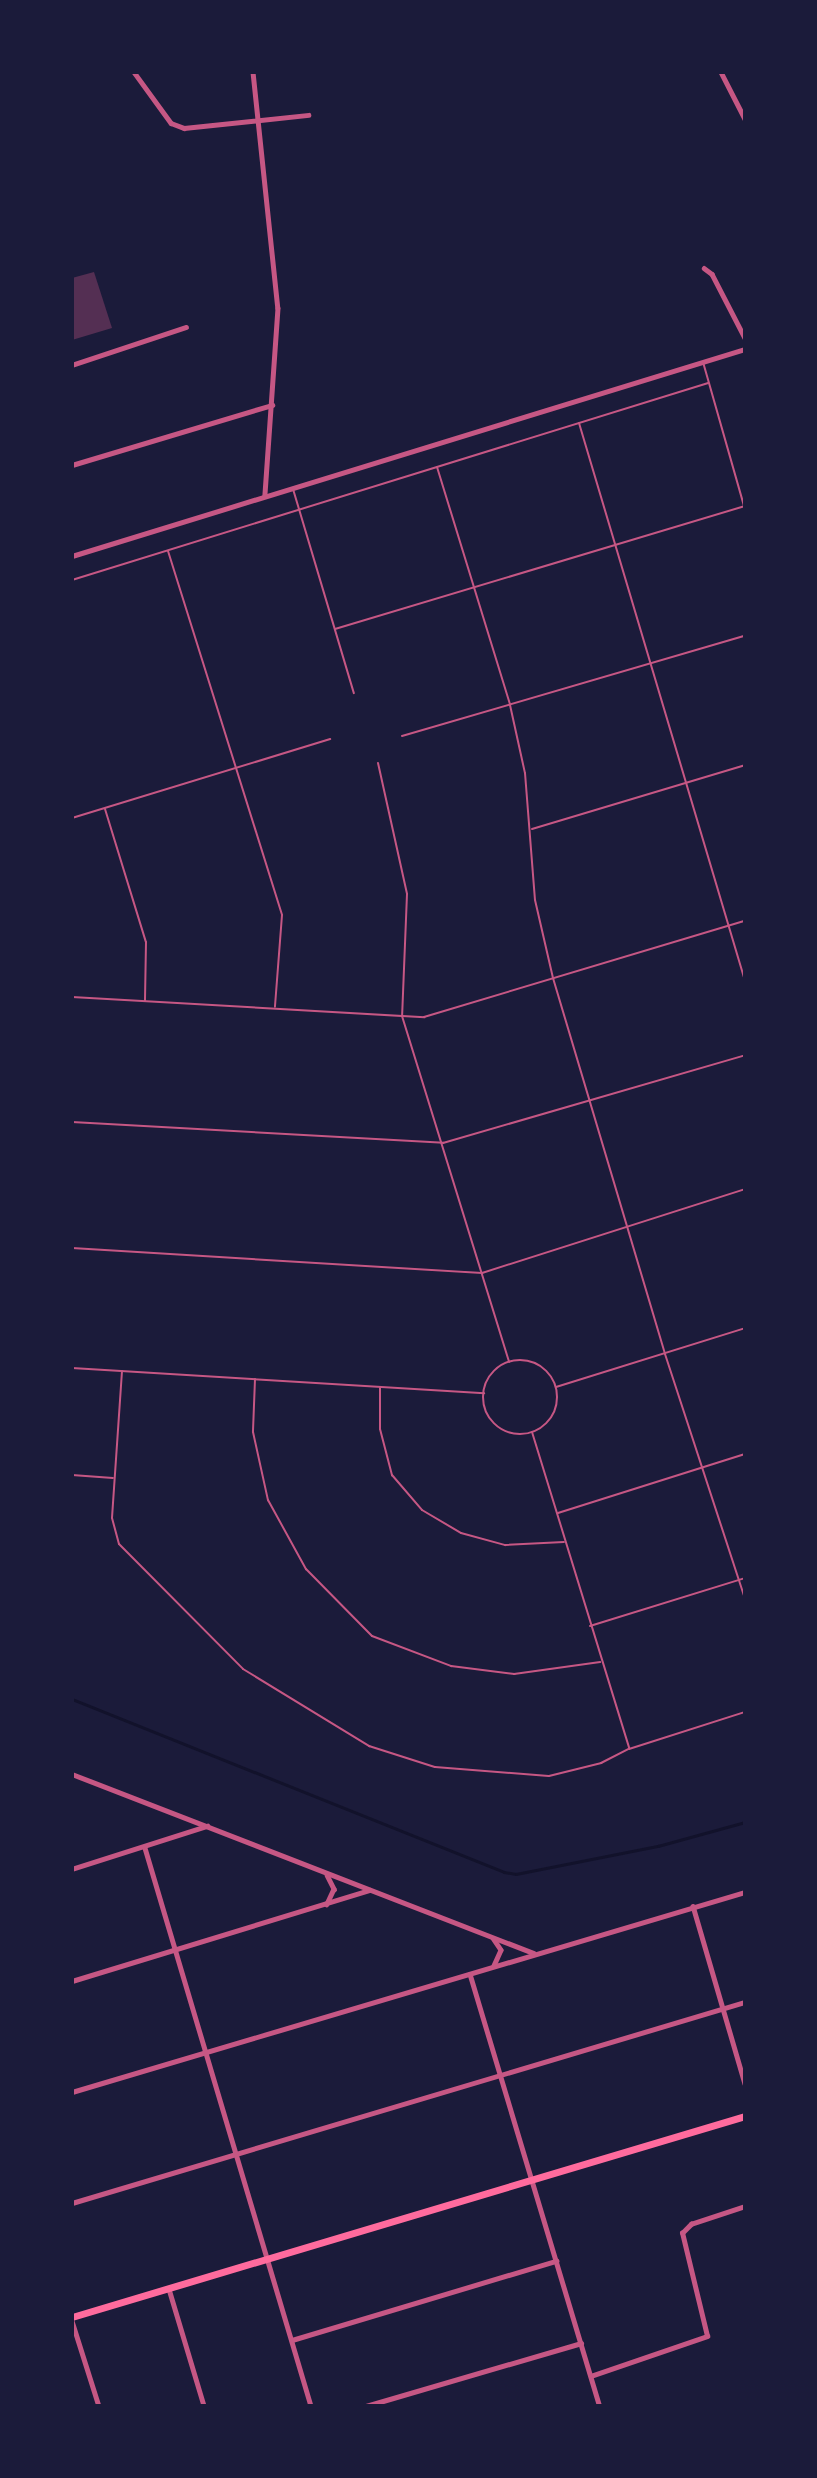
<!DOCTYPE html>
<style>
body{margin:0}
#map{position:relative;width:817px;height:2478px;overflow:hidden;background:#1b1b3a;font-family:Helvetica,sans-serif}
div>[style]{position:absolute}
[style*='--x']{left:calc(var(--x)*1px);top:calc(var(--y)*1px);width:calc(var(--w)*1px);rotate:calc(var(--a)*1deg)}
.stream>*{height:2.5px;margin:-1.25px;padding:0 1.25px;transform-origin:1.25px;border-radius:1.25px;background:#12122b}
.building>*{inset:0;background:#542f53}
.service>*{height:2px;margin:-1px;padding:0 1px;transform-origin:1px;border-radius:1px;background:#c65784}
.service>.ring{margin:-1px;padding:0;box-sizing:content-box;background:none;border:2px solid #c65784;border-radius:50%}
.minor>*{height:4.5px;margin:-2.25px;padding:0 2.25px;transform-origin:2.25px;border-radius:2.25px;background:#c65784}
.primary>*{height:7px;margin:-3.5px;padding:0 3.5px;transform-origin:3.5px;border-radius:3.5px;background:#ff6b9d}
span{translate:-50% -50%;white-space:nowrap;text-align:center;line-height:1.15;-webkit-text-stroke:5px #1b1b3a;paint-order:stroke}
.frame{position:absolute;inset:0;border:74px solid #1b1b3a;pointer-events:none}
</style>
<div id="map">
<div class="stream">
<i style="--x:72;--y:1699;--w:465;--a:21.8"></i>
<i style="--x:504;--y:1872;--w:12;--a:9"></i>
<i style="--x:516;--y:1874;--w:145;--a:-11.2"></i>
<i style="--x:658;--y:1846;--w:90;--a:-15.4"></i>
</div>
<div class="building">
<i style="clip-path:polygon(94px 272px,112px 328px,72px 340px,72px 278px)"></i>
</div>
<div class="service">
<i style="--x:703;--y:362;--w:153;--a:74.1"></i>
<i style="--x:579;--y:423;--w:582;--a:73.43"></i>
<i style="--x:437;--y:467;--w:249;--a:72.9"></i>
<i style="--x:510;--y:705;--w:70;--a:77.6"></i>
<i style="--x:525;--y:773;--w:127;--a:85.5"></i>
<i style="--x:535;--y:900;--w:80;--a:77"></i>
<i style="--x:553;--y:978;--w:392;--a:73.4"></i>
<i style="--x:665;--y:1354;--w:258;--a:71.9"></i>
<i style="--x:293;--y:489;--w:213;--a:73.4"></i>
<i style="--x:168;--y:551;--w:381;--a:72.6"></i>
<i style="--x:282;--y:915;--w:92;--a:94.4"></i>
<i style="--x:72;--y:580;--w:666;--a:-17.21"></i>
<i style="--x:335;--y:629;--w:428;--a:-16.7"></i>
<i style="--x:402;--y:736;--w:357;--a:-16.3"></i>
<i style="--x:378;--y:763;--w:134;--a:77.5"></i>
<i style="--x:407;--y:894;--w:122;--a:92.3"></i>
<i style="--x:402;--y:1016;--w:362;--a:72.8"></i>
<i style="--x:105;--y:809;--w:139;--a:72.9"></i>
<i style="--x:146;--y:942;--w:59;--a:91"></i>
<i style="--x:72;--y:818;--w:270;--a:-17"></i>
<i style="--x:532;--y:829;--w:222;--a:-16.7"></i>
<i style="--x:72;--y:997;--w:353;--a:3.3"></i>
<i style="--x:424;--y:1017;--w:335;--a:-16.7"></i>
<i style="--x:72;--y:1122;--w:372;--a:3.2"></i>
<i style="--x:443;--y:1143;--w:315;--a:-16.2"></i>
<i style="--x:72;--y:1248;--w:411;--a:3.5"></i>
<i style="--x:482;--y:1273;--w:276;--a:-17.7"></i>
<i class="ring" style="left:483px;top:1360px;width:72px;height:72px"></i>
<i style="--x:72;--y:1368;--w:413;--a:3.5"></i>
<i style="--x:122;--y:1371;--w:147;--a:93.9"></i>
<i style="--x:112;--y:1518;--w:27;--a:75"></i>
<i style="--x:119;--y:1544;--w:176;--a:45.2"></i>
<i style="--x:243;--y:1669;--w:148;--a:31.4"></i>
<i style="--x:369;--y:1746;--w:69;--a:17.7"></i>
<i style="--x:435;--y:1767;--w:114;--a:4.5"></i>
<i style="--x:549;--y:1776;--w:54;--a:-14"></i>
<i style="--x:601;--y:1763;--w:31;--a:-27"></i>
<i style="--x:629;--y:1749;--w:122;--a:-17.7"></i>
<i style="--x:255;--y:1379;--w:53;--a:92.2"></i>
<i style="--x:253;--y:1432;--w:70;--a:77.6"></i>
<i style="--x:268;--y:1500;--w:79;--a:61.2"></i>
<i style="--x:306;--y:1569;--w:94;--a:45.4"></i>
<i style="--x:372;--y:1636;--w:85;--a:20.8"></i>
<i style="--x:451;--y:1666;--w:64;--a:7.2"></i>
<i style="--x:514;--y:1674;--w:87;--a:-7.9"></i>
<i style="--x:556;--y:1387;--w:198;--a:-17.3"></i>
<i style="--x:380;--y:1388;--w:41;--a:90"></i>
<i style="--x:380;--y:1429;--w:48;--a:75.4"></i>
<i style="--x:392;--y:1475;--w:46;--a:49.4"></i>
<i style="--x:422;--y:1510;--w:45;--a:30.5"></i>
<i style="--x:461;--y:1533;--w:46;--a:15.3"></i>
<i style="--x:505;--y:1545;--w:59;--a:-2.9"></i>
<i style="--x:532;--y:1432;--w:331;--a:72.9"></i>
<i style="--x:72;--y:1475;--w:41;--a:4.2"></i>
<i style="--x:558;--y:1513;--w:196;--a:-17.5"></i>
<i style="--x:590;--y:1626;--w:162;--a:-17.2"></i>
</div>
<div class="minor">
<i style="--x:134;--y:72;--w:63;--a:54"></i>
<i style="--x:171;--y:123;--w:14;--a:21"></i>
<i style="--x:184;--y:128;--w:125;--a:-6"></i>
<i style="--x:253;--y:72;--w:237;--a:84"></i>
<i style="--x:278;--y:308;--w:188;--a:94"></i>
<i style="--x:721;--y:72;--w:53;--a:62.9"></i>
<i style="--x:704;--y:268;--w:10;--a:37"></i>
<i style="--x:712;--y:274;--w:72;--a:62.7"></i>
<i style="--x:72;--y:365;--w:120;--a:-18.4"></i>
<i style="--x:72;--y:465;--w:209;--a:-16.7"></i>
<i style="--x:72;--y:556;--w:704;--a:-17.1"></i>
<i style="--x:72;--y:1774;--w:495;--a:21.2"></i>
<i style="--x:145;--y:1848;--w:582;--a:73.43"></i>
<i style="--x:72;--y:1869;--w:142;--a:-17.7"></i>
<i style="--x:327;--y:1875;--w:16;--a:63"></i>
<i style="--x:334;--y:1889;--w:17;--a:115"></i>
<i style="--x:693;--y:1906;--w:185;--a:73.7"></i>
<i style="--x:493;--y:1938;--w:14;--a:56"></i>
<i style="--x:501;--y:1950;--w:17;--a:114"></i>
<i style="--x:470;--y:1974;--w:451;--a:73.3"></i>
<i style="--x:72;--y:1981;--w:311;--a:-17"></i>
<i style="--x:72;--y:2092;--w:702;--a:-16.55"></i>
<i style="--x:72;--y:2203;--w:702;--a:-16.63"></i>
<i style="--x:169;--y:2289;--w:122;--a:73.3"></i>
<i style="--x:72;--y:2321;--w:89;--a:72.4"></i>
<i style="--x:292;--y:2340;--w:276;--a:-16.7"></i>
<i style="--x:591;--y:2376;--w:123;--a:-19"></i>
<i style="--x:707;--y:2336;--w:106;--a:-103.6"></i>
<i style="--x:682;--y:2233;--w:13;--a:-45"></i>
<i style="--x:691;--y:2224;--w:57;--a:-18.4"></i>
<i style="--x:366;--y:2406;--w:224;--a:-16.3"></i>
</div>
<div class="primary">
<i style="--x:72;--y:2317;--w:702;--a:-16.63"></i>
</div>
<div class="frame"></div>
</div>
